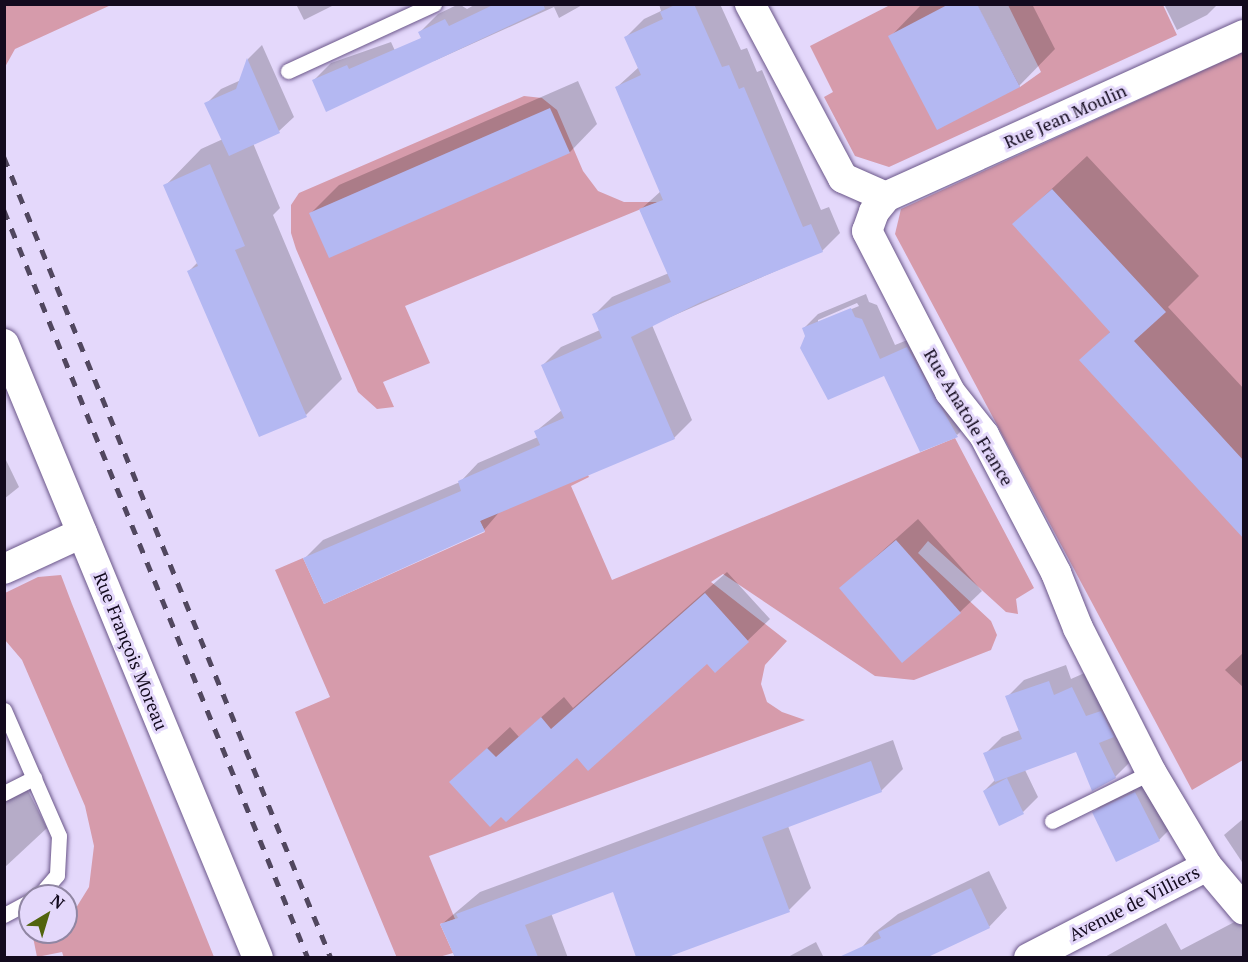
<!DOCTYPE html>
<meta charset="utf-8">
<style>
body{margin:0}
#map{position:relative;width:1248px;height:962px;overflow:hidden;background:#e4d8fb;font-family:"PT Serif",serif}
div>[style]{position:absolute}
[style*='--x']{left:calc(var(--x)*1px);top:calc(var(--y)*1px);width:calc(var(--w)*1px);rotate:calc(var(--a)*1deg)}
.green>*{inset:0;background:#d69bab}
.shadow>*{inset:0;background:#0003}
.building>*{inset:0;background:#b4b8f2}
.roads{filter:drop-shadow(0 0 2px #6a5689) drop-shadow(0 0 2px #6a5689)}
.lane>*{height:15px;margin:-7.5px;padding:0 7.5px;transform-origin:7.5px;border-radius:7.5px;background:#fff}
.street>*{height:30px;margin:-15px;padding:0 15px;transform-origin:15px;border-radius:15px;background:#fff}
.rail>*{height:4.5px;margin-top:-2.25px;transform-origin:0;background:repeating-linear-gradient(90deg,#51475f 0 10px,transparent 0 20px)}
span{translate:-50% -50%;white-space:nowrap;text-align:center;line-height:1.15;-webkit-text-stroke:6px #e4d8fb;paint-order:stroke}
.street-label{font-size:18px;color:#130a1e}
.frame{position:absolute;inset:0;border:6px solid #130a1e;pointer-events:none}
.north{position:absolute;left:18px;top:884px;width:60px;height:60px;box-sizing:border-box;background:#e4d8fb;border:2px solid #9086a3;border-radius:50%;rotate:38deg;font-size:16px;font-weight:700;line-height:24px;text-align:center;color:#130a1e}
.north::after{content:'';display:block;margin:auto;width:21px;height:27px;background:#52640e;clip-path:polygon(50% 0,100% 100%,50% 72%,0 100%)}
</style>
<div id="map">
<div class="green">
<i style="clip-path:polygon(5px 4px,111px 4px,111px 5px,15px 49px,5px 67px)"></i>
<i style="clip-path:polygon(890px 5px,977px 5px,1020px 87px,1041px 72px,1008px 5px,1163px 5px,1177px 35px,889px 167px,855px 156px,824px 97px,833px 92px,810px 46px)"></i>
<i style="clip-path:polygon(1243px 52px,1243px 760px,1192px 790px,895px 234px,901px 209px)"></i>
<i style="clip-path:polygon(524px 96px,542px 98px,557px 110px,583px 171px,598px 191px,624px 202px,658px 202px,405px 306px,430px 363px,383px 382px,394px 407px,377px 409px,358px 392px,296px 249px,291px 233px,291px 205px,299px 193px)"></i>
<i style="clip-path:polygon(955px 438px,1034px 588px,1016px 599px,1018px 614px,1006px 612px,928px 541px,918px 553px,991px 621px,997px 635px,991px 650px,914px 680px,875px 676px,723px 574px,711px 582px,787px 641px,765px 665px,761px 684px,767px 702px,782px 712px,805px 720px,429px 856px,455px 919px,440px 924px,453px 953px,439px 957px,397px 958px,295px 712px,330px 697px,275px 570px,303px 558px,324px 604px,485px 532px,480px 521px,582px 463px,589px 477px,571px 486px,612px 580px)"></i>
<i style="clip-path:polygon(61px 575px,72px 604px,214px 957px,64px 958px,62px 952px,37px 957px,32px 932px,66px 932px,66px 924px,89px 887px,94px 846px,85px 806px,22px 660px,5px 640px,5px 593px,38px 577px)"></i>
</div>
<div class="shadow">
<i style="clip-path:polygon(296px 4px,336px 4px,304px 20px)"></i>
<i style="clip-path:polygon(459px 4px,467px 9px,476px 4px,584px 4px,559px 18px,554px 7px,434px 61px,420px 32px,438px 14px)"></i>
<i style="clip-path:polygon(659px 4px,720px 4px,741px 50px,747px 48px,757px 72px,762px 70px,821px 210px,829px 207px,840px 233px,822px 251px,652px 325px,692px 420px,674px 438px,501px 510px,484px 530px,305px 558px,323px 540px,460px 482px,478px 463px,538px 437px,535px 432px,562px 410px,543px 365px,561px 347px,600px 330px,594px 315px,612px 297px,669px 273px,640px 210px,661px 191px,617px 87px,639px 67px,626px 37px,644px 19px,661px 11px)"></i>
<i style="clip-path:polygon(922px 4px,1032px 4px,1055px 49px,1019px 86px,890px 37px)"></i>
<i style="clip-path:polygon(1164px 4px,1218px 4px,1207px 15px,1177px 30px)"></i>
<i style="clip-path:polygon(391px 42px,401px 64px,314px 80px,331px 63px)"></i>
<i style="clip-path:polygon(262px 45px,294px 117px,279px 131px,253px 143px,280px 208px,273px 215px,342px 379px,306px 415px,189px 271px,198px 262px,165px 186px,201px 149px,223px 139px,206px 104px,221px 89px,241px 80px,248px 59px)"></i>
<i style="clip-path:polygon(578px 81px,597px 124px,570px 152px,330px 256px,311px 213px,339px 185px)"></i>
<i style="clip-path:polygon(1087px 156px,1199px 276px,1168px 307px,1244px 389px,1244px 536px,1081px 360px,1111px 331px,1014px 224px)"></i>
<i style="clip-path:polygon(evenodd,866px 294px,869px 302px,877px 305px,895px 345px,922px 334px,971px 421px,957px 435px,885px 374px,803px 329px,818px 314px,866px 294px,857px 303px,859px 306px,818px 323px,818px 320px,857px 303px)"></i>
<i style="clip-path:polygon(4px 456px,19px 487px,4px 499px)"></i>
<i style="clip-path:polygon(918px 519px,982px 591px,960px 612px,841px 588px)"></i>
<i style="clip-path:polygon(727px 572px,770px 619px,716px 671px,707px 661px,577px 756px,451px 782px,510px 727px,519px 737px,564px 697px,573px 708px)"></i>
<i style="clip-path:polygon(1244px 652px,1244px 688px,1225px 670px)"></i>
<i style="clip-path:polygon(1066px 665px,1071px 679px,1089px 671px,1132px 760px,1115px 777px,1077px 750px,1025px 770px,1038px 797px,1023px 812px,984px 791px,996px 779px,985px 754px,1002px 737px,1020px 730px,1007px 697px,1024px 680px)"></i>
<i style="clip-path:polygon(893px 740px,903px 769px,881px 791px,788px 826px,811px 888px,789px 910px,664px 958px,637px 958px,614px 890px,551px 913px,568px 958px,455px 958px,442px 924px,480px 892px)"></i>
<i style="clip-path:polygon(1158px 771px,1181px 818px,1159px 840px,1094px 812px,1116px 791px)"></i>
<i style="clip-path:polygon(25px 785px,47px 828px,4px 868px,4px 795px)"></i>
<i style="clip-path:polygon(1244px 818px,1244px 865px,1224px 835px)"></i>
<i style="clip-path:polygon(989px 871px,1007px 908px,989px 927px,924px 958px,853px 958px,874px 933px,898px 914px)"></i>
<i style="clip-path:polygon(1244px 917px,1244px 958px,1103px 958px,1166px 923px,1181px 950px)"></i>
<i style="clip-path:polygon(816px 942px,824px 958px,786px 958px)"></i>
</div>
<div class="building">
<i style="clip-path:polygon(495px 4px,543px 4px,545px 9px,326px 112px,312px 80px,347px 65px,349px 69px,421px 38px,418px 32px,445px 19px,449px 26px)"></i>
<i style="clip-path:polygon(677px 4px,694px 4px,722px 67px,729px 65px,739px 89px,744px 87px,803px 227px,811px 224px,823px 252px,701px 302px,631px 337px,675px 439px,480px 521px,485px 531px,324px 604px,303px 558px,461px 491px,458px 481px,540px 445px,534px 431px,564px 418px,541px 365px,602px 338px,592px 314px,671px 282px,639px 209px,663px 200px,615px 87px,641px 75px,624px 37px,663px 19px,660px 12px)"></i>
<i style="clip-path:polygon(949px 4px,977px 4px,1020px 87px,937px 130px,888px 36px)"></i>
<i style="clip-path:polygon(247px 58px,280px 133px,229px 156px,204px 103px,236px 89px)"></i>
<i style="clip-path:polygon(550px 108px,570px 153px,329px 258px,309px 213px)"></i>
<i style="clip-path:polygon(210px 164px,245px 246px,235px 250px,307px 417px,259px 437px,187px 271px,198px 266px,163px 185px)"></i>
<i style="clip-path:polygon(1052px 189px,1166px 312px,1134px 341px,1244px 461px,1244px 539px,1079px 360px,1110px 332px,1012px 224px)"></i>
<i style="clip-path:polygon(851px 308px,855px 317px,862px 319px,880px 359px,907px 347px,958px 437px,920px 452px,884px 376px,828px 400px,800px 348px,805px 336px,802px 328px)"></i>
<i style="clip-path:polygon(896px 540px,961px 613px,902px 663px,839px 588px)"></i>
<i style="clip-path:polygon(705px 593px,749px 642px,715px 673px,707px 664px,588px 771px,577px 758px,506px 822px,501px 817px,490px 827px,449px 782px,487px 748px,496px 757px,541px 717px,551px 729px)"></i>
<i style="clip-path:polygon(1049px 681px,1054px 695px,1072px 687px,1086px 716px,1101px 711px,1114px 737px,1099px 743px,1116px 778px,1092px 791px,1076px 752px,995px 782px,983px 753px,1022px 739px,1005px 696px)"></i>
<i style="clip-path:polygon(871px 761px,882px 792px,762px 837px,790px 912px,668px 957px,636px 957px,613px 892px,525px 925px,538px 957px,455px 957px,440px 924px,458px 918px,456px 914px)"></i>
<i style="clip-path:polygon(1007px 778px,1024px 814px,999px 826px,983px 791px)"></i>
<i style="clip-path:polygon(1135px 792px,1160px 841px,1116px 862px,1092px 812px)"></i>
<i style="clip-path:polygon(971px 888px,990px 928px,928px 957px,839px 957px,881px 938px,878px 932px)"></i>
</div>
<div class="roads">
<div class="lane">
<i style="--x:288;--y:71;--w:161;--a:-24.7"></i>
<i style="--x:4;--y:710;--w:137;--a:66.4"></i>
<i style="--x:59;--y:836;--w:39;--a:93"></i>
<i style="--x:57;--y:875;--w:28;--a:131"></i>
<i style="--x:4;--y:793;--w:34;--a:-27"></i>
<i style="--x:1052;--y:821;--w:110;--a:-26.3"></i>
<i style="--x:4;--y:915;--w:30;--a:-28"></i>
</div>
<div class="street">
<i style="--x:750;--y:4;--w:197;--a:61.9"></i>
<i style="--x:843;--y:178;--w:47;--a:23.8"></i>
<i style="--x:1244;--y:35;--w:393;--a:155.7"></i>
<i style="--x:886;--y:197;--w:19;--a:129"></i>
<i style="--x:874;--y:212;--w:20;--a:110"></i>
<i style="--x:867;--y:231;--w:181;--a:62.7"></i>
<i style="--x:950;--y:392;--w:55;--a:51.7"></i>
<i style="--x:984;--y:435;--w:156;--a:62.4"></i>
<i style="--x:1056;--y:573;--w:59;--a:68.2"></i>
<i style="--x:1078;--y:628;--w:161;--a:63.1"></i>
<i style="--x:1151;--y:772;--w:109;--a:59.2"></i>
<i style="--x:1207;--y:866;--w:57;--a:49.9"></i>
<i style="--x:4;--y:344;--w:664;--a:67.53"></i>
<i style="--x:4;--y:569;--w:86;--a:-24.8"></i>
<i style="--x:1029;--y:958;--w:200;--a:-27.3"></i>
</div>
</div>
<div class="rail">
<i style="--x:4;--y:157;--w:865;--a:67.79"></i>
<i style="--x:4;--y:210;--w:807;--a:67.88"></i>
</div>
<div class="street-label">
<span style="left:1065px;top:116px;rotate:-24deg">Rue Jean Moulin</span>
<span style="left:969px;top:417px;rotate:59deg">Rue Anatole France</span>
<span style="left:131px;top:651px;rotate:68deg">Rue François Moreau</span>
<span style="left:1134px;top:903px;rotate:-27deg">Avenue de Villiers</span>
</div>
<div class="frame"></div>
<div class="north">N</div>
</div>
